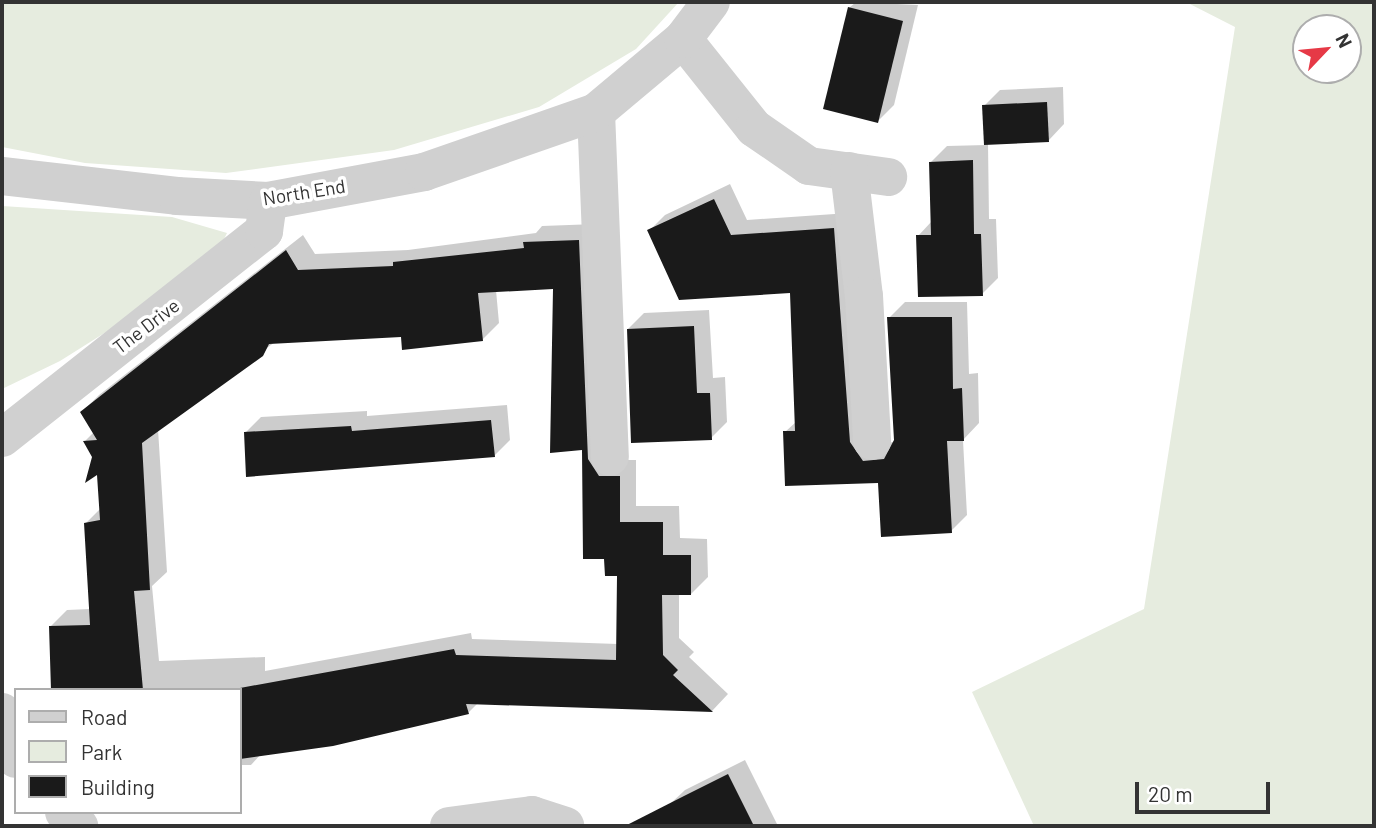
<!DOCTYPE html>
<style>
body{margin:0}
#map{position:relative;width:1376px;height:828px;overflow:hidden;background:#fff;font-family:Barlow,sans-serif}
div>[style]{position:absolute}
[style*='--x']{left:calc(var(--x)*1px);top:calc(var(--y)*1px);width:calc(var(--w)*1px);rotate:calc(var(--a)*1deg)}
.green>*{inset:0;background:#e6ecdf}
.shadow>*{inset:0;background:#0003}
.building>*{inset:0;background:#1a1a1a}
.minor>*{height:38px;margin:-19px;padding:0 19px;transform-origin:19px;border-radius:19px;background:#d0d0d0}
span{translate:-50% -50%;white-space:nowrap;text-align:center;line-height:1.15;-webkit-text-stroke:7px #fff;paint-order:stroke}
.street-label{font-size:19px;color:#333}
.frame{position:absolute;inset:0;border:4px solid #333;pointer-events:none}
.legend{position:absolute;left:14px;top:688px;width:228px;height:126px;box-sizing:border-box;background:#fff;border:2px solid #adadad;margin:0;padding:9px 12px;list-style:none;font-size:21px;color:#333}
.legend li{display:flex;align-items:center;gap:14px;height:35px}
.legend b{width:35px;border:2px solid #adadad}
.north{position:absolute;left:1292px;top:14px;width:70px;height:70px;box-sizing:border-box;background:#fff;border:2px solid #adadad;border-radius:50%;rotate:64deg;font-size:19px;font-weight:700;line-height:28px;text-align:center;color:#333}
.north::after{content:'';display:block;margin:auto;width:24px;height:32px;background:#e63946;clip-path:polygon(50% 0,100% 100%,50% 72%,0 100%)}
.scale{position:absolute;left:1135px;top:782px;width:135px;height:32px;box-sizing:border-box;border:4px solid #333;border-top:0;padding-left:9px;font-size:21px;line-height:24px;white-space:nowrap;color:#333;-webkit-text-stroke:5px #fff;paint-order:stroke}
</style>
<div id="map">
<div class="green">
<i style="clip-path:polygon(2px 2px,679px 2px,636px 49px,539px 107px,394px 150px,226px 173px,85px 163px,2px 147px)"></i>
<i style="clip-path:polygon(evenodd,1186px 2px,1374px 2px,1374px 826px,1034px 826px,972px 692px,1144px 609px,1235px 27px,1186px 2px,1306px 28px,1348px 28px,1348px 70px,1306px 70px,1306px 28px)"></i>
<i style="clip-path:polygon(2px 206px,172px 217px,227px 233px,211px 266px,60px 361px,2px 389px)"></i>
</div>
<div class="shadow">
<i style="clip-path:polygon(856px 2px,918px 5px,894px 105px,878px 121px,849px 8px)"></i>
<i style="clip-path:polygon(1063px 87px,1064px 124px,1049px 140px,988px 143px,989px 219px,996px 219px,998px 278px,982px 294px,918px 236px,932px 221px,931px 162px,947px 146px,986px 145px,984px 106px,1000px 90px)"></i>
<i style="clip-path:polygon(730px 184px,747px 220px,849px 213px,879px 446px,896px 441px,889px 318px,905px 302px,967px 302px,969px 374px,978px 373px,979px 423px,963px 440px,967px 515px,951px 531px,880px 481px,785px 432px,797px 421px,791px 291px,649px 231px,665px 215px)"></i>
<i style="clip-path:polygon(evenodd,596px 224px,616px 460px,636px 460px,636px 506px,679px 506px,680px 538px,707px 539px,708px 577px,691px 594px,679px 594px,679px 638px,694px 652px,689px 657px,728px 694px,712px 711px,478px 703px,468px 713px,261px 754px,251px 765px,240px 765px,240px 690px,96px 690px,50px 627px,67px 610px,90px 609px,86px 523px,101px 508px,99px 472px,85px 441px,94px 432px,82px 412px,99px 395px,303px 235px,315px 254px,408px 250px,536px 233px,542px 226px,596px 224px,555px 287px,606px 558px,619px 574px,618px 644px,472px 639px,471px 633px,265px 671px,265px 657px,159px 661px,152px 586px,167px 572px,158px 429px,275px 342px,403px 335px,482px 340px,499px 323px,496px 290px,555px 287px)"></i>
<i style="clip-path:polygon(709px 310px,713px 378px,725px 377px,727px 422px,711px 438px,628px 329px,644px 313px)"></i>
<i style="clip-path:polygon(507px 405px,510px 440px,494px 456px,245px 433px,261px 417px,367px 411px,367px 416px)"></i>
<i style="clip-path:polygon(745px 760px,778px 826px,680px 826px,669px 805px,685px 790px)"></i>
</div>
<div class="building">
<i style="clip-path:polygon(848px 7px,903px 21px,878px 123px,823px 109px)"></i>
<i style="clip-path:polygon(1047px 102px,1049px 142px,984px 145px,982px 105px)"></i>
<i style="clip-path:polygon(973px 160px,974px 234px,981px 234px,983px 296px,918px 297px,916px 235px,931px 235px,929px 162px)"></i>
<i style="clip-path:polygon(714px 199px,731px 235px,834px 228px,850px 442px,863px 461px,884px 459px,894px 440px,887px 317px,952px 317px,953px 389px,962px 388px,964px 441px,947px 441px,952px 533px,881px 537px,878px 483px,785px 486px,783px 431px,795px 431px,790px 293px,679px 300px,647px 230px)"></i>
<i style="clip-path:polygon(579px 240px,588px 459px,599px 476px,620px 476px,620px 522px,663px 522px,663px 555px,691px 555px,691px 595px,662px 595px,663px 655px,678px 670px,673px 675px,713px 712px,466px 704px,469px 714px,333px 746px,240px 759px,240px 688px,454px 649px,456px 655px,616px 660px,617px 576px,605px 576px,604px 559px,583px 559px,582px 450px,550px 453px,553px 289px,478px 293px,483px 341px,402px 350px,401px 337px,269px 344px,263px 356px,142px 443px,150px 590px,134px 591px,143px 690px,51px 690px,49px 626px,90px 625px,84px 523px,100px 520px,97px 475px,85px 483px,92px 457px,83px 441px,97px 440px,80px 412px,286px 250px,298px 270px,393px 266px,393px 262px,524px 248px,523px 242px)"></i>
<i style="clip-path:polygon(694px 326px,697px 393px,710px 393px,712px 440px,631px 443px,627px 329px)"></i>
<i style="clip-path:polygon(491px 420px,495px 457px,246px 477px,244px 432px,351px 426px,352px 431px)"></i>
<i style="clip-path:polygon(728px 774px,754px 826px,625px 826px,684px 796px)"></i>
</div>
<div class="minor">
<i style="--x:683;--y:39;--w:114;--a:51.4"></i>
<i style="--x:754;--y:128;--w:67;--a:34.6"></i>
<i style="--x:809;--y:166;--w:80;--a:7.9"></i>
<i style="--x:596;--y:112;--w:345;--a:87.7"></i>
<i style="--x:849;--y:171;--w:126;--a:83.2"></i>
<i style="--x:864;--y:296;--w:145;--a:86.8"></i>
<i style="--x:2;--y:176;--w:176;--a:6.5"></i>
<i style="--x:177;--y:196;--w:91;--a:3.1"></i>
<i style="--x:268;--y:201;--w:159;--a:-10.5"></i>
<i style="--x:424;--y:172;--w:182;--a:-19.2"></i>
<i style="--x:596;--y:112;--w:114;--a:-40"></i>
<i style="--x:683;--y:39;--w:46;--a:-52.9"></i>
<i style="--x:2;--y:438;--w:334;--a:-38.3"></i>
<i style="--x:264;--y:231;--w:30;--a:-82"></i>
<i style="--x:2;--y:712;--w:49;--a:73.4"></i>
<i style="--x:64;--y:812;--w:21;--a:43"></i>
<i style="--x:449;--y:826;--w:84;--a:-7.5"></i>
<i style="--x:532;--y:815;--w:35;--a:18"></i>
</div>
<div class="street-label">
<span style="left:304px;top:192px;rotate:-9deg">North End</span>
<span style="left:146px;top:326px;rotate:-37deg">The Drive</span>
</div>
<div class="frame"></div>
<ul class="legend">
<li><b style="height:9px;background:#d0d0d0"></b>Road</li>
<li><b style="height:19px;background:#e6ecdf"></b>Park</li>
<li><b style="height:19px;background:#1a1a1a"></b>Building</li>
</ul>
<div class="north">N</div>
<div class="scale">20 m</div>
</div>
